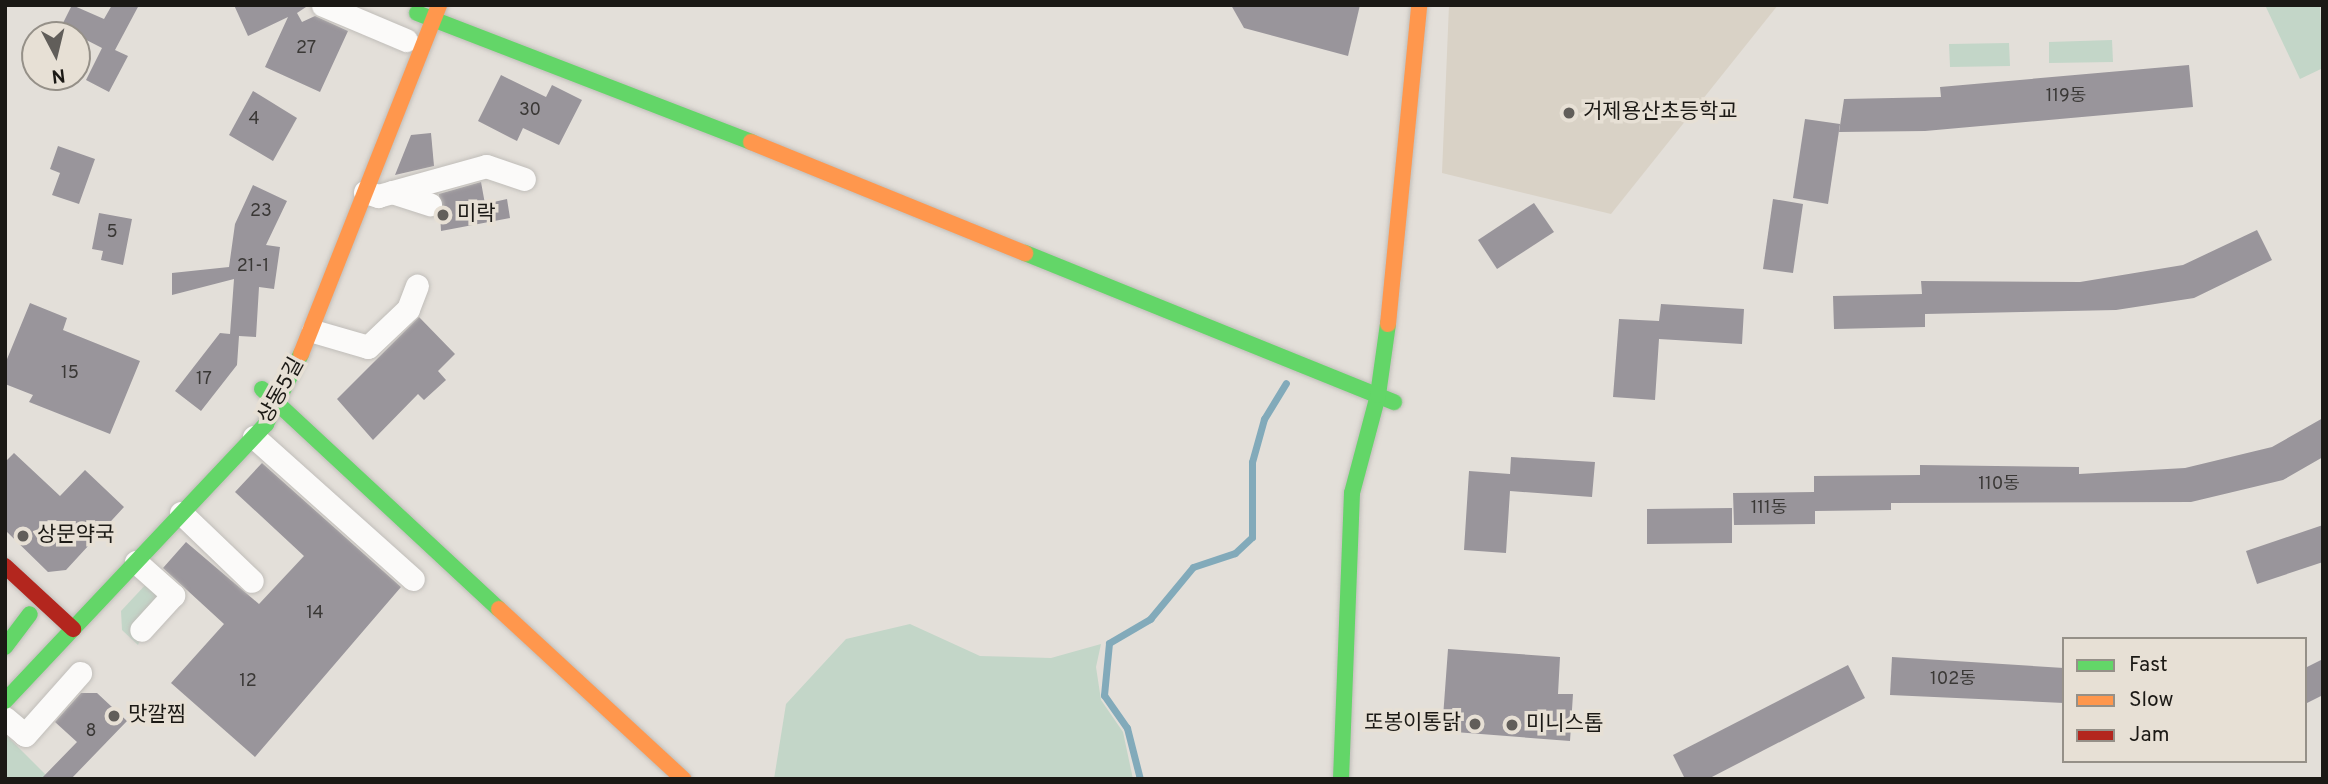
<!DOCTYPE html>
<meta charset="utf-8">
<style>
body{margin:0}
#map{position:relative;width:2328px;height:784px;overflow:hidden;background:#e3dfd9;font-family:Overpass,"Noto Sans KR",sans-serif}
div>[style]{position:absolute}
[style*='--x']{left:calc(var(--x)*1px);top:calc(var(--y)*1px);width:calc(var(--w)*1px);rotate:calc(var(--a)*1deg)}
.built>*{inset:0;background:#d9d2c6}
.green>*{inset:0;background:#c3d6c8}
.stream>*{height:7px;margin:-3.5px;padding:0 3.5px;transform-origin:3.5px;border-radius:3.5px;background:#82aaba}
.building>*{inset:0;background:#99959b}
.roads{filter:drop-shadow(0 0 2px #c0bdb9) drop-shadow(0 0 2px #c0bdb9)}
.street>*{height:23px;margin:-11.5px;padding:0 11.5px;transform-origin:11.5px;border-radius:11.5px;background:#fbfaf9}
.fast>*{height:16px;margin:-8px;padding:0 8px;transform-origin:8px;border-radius:8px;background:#63d668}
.slow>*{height:16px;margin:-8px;padding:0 8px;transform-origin:8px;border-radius:8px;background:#ff974d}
.jam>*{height:16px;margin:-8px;padding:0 8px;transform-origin:8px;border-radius:8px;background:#b3261e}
.dots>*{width:19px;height:19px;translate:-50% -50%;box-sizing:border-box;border:4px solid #e7e0d5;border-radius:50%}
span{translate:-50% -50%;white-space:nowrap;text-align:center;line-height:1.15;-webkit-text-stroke:7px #e7e0d5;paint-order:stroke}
.number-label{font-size:18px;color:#3a3836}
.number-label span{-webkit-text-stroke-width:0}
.poi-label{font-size:21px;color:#1b1915}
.left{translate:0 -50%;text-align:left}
.right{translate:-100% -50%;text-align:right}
.street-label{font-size:21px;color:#1b1915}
.frame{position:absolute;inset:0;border:7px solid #1b1915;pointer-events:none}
.legend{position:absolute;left:2062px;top:637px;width:245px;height:126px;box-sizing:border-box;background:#e7e0d5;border:2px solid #959088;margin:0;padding:9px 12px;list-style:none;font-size:21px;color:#1b1915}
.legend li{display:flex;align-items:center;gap:14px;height:35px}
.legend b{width:35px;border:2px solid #959088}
.north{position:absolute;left:21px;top:21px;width:70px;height:70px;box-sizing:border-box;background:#e7e0d5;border:2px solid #959088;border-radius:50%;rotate:173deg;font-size:19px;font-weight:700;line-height:28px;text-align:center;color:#1b1915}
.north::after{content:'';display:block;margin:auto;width:24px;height:32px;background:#615e5a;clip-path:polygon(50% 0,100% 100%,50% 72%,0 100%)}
</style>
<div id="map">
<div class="built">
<i style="clip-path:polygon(1449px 5px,1778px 5px,1611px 214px,1442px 173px)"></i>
</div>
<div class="green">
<i style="clip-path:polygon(2265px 5px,2320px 5px,2323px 68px,2300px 79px)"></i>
<i style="clip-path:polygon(2112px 40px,2113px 62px,2049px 63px,2049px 42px)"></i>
<i style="clip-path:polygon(2009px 43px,2010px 66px,1950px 67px,1949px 44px)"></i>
<i style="clip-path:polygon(149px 581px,162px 592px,138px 645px,122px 630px,121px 611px)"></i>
<i style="clip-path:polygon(910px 624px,980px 656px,1051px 658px,1101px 644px,1096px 667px,1101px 700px,1123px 732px,1133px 779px,774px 779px,786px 704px,846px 639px)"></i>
<i style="clip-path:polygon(5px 734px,50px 779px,5px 779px)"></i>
</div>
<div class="stream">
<i style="--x:1140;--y:779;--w:53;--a:-104.3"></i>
<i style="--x:1127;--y:728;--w:40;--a:-124.9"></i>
<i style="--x:1104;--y:695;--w:52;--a:-84.5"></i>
<i style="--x:1109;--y:643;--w:48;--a:-30.3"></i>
<i style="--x:1150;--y:619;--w:67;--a:-50.4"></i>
<i style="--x:1193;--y:567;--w:44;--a:-18.4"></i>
<i style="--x:1235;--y:553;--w:23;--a:-43"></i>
<i style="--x:1252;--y:537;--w:75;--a:-90"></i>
<i style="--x:1252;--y:462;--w:45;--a:-74.4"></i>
<i style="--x:1264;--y:419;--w:42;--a:-58.6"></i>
</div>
<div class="building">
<i style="clip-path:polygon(72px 5px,104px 19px,112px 5px,139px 5px,115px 50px,128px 56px,109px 92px,86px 80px,102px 48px,61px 27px)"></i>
<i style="clip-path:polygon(234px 5px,309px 5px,297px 13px,302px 22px,315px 16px,348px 31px,320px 92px,265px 67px,288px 17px,248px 36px)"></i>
<i style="clip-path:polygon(1231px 5px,1360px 5px,1348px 56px,1244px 28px)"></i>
<i style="clip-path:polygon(2189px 65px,2193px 107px,1925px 131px,1839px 132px,1844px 99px,1941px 97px,1940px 87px)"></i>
<i style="clip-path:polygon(501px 75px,546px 97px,552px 85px,582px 100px,559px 145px,523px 128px,517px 141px,478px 121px)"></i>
<i style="clip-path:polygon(253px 91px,297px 118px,273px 161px,229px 135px)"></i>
<i style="clip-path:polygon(1805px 119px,1840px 124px,1828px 204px,1793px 198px)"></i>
<i style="clip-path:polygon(431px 133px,434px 166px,395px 175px,411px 135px)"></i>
<i style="clip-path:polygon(58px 146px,95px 159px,79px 204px,52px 195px,60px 173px,50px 169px)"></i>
<i style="clip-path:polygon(481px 182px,485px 204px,507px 199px,510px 218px,441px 231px,439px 194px)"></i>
<i style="clip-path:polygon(253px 185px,287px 201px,266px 245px,280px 247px,274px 289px,259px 287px,256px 337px,239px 336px,237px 365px,201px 411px,175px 391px,220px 333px,230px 334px,234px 279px,172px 295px,172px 273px,229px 267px,235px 224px)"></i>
<i style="clip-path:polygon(1773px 199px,1803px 204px,1793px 273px,1763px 269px)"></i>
<i style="clip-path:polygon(1534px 203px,1554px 232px,1497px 269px,1478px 240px)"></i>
<i style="clip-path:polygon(99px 213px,132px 219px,123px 265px,101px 260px,103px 251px,92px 249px)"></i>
<i style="clip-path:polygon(2257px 230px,2272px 260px,2194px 298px,2116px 310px,1925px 314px,1925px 327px,1834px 329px,1833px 296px,1922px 294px,1921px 281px,2080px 282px,2183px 265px)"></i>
<i style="clip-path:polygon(30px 303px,67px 318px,63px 330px,140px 361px,110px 434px,29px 402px,33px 395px,5px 384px,5px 364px)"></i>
<i style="clip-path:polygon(1661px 304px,1744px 309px,1742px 344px,1659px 339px,1655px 400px,1613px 397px,1619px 319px,1659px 321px)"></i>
<i style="clip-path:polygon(419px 317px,455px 354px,438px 371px,446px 380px,424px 400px,418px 394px,373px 440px,337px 399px)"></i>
<i style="clip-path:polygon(2323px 418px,2323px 457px,2283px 480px,2191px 502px,1891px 503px,1891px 510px,1815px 511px,1815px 524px,1734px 525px,1733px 493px,1814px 492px,1814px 476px,1920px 475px,1920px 465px,2079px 467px,2079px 474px,2185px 468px,2272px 447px)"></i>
<i style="clip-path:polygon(14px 453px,60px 496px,85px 470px,124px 507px,66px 570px,48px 572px,5px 530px,5px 462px)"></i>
<i style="clip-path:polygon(1511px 457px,1595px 462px,1592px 497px,1510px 491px,1506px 553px,1464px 550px,1469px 471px,1510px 474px)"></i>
<i style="clip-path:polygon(262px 463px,401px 587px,255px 757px,171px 683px,224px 624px,163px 568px,186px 542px,259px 604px,304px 556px,235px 492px)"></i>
<i style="clip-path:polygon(1732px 508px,1732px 543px,1647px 544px,1647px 509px)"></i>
<i style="clip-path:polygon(2323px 525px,2323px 562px,2257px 584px,2246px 551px)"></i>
<i style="clip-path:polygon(1448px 649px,1560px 657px,1558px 694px,1573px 694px,1570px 741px,1442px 731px)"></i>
<i style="clip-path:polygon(1892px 657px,2064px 668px,2064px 703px,1890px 695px)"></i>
<i style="clip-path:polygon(2323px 659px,2323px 695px,2305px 704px,2305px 668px)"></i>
<i style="clip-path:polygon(1848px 665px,1865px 698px,1708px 779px,1685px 779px,1673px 755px)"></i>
<i style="clip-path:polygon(81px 693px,97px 693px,127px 721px,71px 779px,41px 779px,77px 742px,55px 722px)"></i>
</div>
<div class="roads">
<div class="street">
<i style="--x:323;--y:5;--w:90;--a:22.9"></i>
<i style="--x:365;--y:192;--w:14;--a:17"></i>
<i style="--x:378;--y:196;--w:112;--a:-15.5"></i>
<i style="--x:486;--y:166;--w:40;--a:18.9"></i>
<i style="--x:392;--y:192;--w:40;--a:18"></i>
<i style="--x:313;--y:331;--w:57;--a:16.2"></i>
<i style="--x:368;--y:347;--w:55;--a:-43.5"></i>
<i style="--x:408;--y:309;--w:25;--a:-69"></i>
<i style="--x:254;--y:437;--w:213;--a:41.8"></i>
<i style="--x:181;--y:513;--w:98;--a:43.8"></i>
<i style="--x:136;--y:562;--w:50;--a:41.7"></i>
<i style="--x:173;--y:595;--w:47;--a:132.4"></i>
<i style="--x:5;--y:718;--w:26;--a:40"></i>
<i style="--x:25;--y:735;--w:83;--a:-48.4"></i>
</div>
<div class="fast">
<i style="--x:417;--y:13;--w:358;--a:21.1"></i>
<i style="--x:1025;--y:253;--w:398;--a:22"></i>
<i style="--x:262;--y:389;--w:323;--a:42.9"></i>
<i style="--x:5;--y:647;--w:41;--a:-52.9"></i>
<i style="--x:5;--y:701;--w:381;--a:-46.7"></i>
<i style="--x:266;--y:424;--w:78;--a:-63.4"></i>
<i style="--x:1341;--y:779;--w:286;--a:-87.8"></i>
<i style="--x:1352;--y:493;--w:101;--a:-75.1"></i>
<i style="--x:1378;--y:395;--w:72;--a:-82"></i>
</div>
<div class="slow">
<i style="--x:751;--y:142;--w:296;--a:22.1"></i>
<i style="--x:1388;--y:324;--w:321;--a:-84.4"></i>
<i style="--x:301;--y:354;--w:375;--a:-68.4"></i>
<i style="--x:499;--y:609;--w:251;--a:42.7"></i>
</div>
<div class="jam">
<i style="--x:5;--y:566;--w:93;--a:42.8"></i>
</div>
</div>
<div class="dots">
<i style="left:1569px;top:113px;background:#615e5a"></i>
<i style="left:443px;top:215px;background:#615e5a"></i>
<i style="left:23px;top:536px;background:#615e5a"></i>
<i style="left:114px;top:716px;background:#615e5a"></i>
<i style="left:1475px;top:724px;background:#615e5a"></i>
<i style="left:1512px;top:725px;background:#615e5a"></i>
</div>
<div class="number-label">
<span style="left:306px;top:49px">27</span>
<span style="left:2066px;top:97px">119동</span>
<span style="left:530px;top:111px">30</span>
<span style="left:254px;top:120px">4</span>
<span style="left:261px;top:212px">23</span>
<span style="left:112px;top:233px">5</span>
<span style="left:253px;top:267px">21-1</span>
<span style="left:70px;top:374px">15</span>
<span style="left:204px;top:380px">17</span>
<span style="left:1999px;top:485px">110동</span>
<span style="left:1769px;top:509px">111동</span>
<span style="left:315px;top:614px">14</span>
<span style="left:1953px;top:680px">102동</span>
<span style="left:248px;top:682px">12</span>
<span style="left:91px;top:732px">8</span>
</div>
<div class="poi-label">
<span class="left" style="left:1583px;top:113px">거제용산초등학교</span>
<span class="left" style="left:457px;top:215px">미락</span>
<span class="left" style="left:37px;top:536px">상문약국</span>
<span class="left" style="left:128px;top:716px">맛깔찜</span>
<span class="right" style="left:1461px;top:724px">또봉이통닭</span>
<span class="left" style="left:1526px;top:725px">미니스톱</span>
</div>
<div class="street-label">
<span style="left:282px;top:391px;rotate:-61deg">상동5길</span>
</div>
<div class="frame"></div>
<ul class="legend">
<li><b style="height:9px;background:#63d668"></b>Fast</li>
<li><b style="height:9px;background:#ff974d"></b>Slow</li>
<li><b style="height:9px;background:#b3261e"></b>Jam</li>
</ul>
<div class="north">N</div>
</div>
